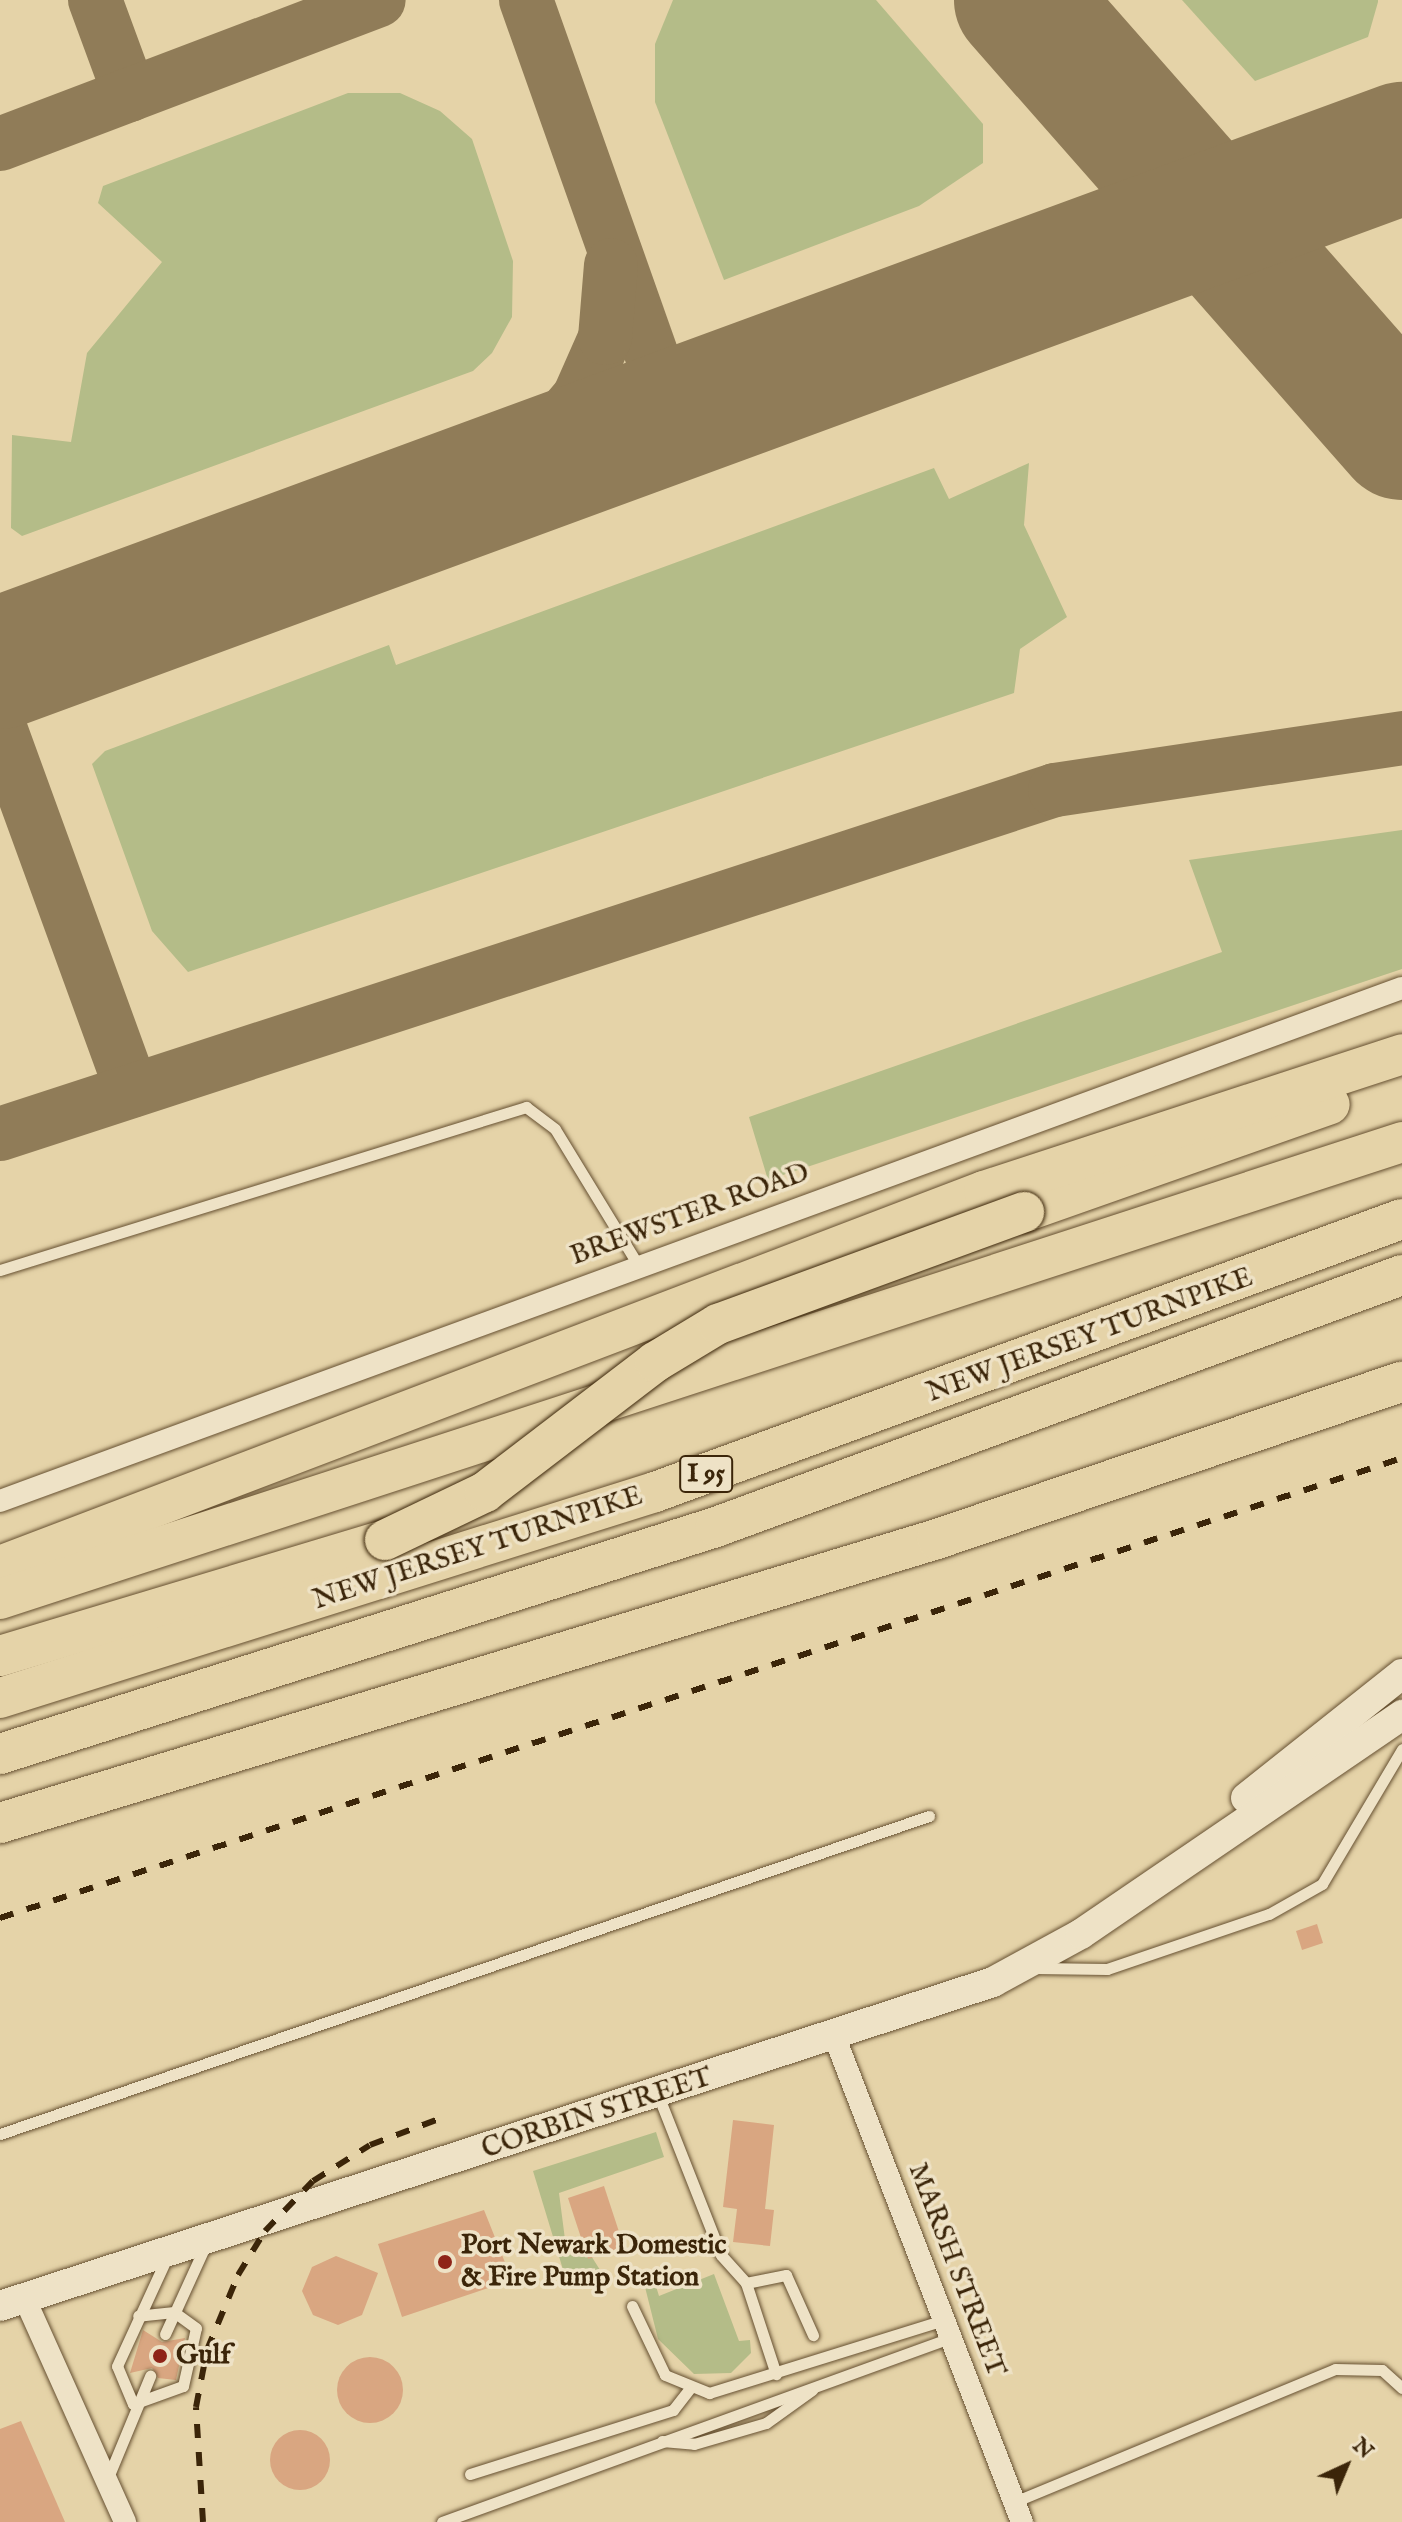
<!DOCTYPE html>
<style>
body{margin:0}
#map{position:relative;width:1402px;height:2522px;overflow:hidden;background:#e5d3a8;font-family:"IM FELL English",serif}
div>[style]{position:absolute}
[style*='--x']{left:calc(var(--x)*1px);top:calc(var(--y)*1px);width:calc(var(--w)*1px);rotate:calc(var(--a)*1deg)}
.green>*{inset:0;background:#b4bc88}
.taxiway>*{height:54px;margin:-27px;padding:0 27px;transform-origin:27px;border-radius:27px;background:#907c58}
.runway>*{height:132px;margin:-66px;padding:0 66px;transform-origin:66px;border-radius:66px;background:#907c58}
.building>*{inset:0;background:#d9a681}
.round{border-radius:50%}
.roads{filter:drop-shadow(0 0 2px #665031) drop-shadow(0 0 2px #665031)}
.service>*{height:11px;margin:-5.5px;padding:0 5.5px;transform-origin:5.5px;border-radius:5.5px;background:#eee2c6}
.minor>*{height:22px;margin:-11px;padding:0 11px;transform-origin:11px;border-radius:11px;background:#eee2c6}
.secondary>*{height:30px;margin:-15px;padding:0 15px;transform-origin:15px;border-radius:15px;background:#eee2c6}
.motorway>*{height:40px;margin:-20px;padding:0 20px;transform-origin:20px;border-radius:20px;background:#e5d3a8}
.rail>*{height:6px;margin-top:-3px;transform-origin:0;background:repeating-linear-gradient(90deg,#3b2509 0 14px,transparent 0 28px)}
.bridges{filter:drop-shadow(0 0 2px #3b2509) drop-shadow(0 0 2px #3b2509)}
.motorway-bridge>*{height:40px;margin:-20px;padding:0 20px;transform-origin:20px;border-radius:20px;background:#e5d3a8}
.dots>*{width:22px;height:22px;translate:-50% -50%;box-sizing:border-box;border:4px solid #eee2c6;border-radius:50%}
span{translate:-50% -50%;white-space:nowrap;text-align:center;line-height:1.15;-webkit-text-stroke:7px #eee2c6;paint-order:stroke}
.shield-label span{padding:2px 6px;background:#eee2c6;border:2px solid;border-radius:6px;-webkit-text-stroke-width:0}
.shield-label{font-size:26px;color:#3b2509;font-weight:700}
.street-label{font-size:28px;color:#3b2509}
.poi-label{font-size:28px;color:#3b2509;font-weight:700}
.left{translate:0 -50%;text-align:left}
.north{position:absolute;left:1306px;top:2426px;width:80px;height:80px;-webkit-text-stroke:6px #eee2c6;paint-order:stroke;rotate:44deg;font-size:22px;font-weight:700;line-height:32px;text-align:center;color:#3b2509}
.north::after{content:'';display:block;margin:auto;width:28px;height:36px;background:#3b2509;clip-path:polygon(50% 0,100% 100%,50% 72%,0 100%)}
</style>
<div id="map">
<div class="green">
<i style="clip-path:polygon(673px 0,876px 0,983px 124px,983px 163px,919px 206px,724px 280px,655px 102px,655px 44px)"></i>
<i style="clip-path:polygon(1182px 0,1378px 0,1378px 2px,1368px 37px,1255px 81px)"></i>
<i style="clip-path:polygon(348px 93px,400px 93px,440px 111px,472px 139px,513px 261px,512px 317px,492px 353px,473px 371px,22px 536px,11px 528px,12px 435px,71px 442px,87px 353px,162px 262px,98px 203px,103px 186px)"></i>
<i style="clip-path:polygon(1029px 463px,1024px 525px,1067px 617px,1020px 649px,1014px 693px,188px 972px,152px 931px,92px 764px,105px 751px,389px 645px,396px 665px,934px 468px,949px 499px)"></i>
<i style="clip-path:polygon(1402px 830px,1402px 969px,768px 1180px,749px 1117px,1222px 952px,1189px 860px)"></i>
<i style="clip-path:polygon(656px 2132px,664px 2157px,559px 2193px,566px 2247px,583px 2243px,607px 2281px,588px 2288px,586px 2277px,568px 2286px,533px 2171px)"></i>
<i style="clip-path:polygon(714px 2274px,739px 2341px,750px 2340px,751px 2353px,731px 2373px,694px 2374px,658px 2339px,645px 2287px,655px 2283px,659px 2296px)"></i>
</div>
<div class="taxiway">
<i style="--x:95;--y:0;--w:101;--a:69.8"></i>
<i style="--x:526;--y:0;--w:441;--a:70.5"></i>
<i style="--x:0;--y:144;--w:405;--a:-20.8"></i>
<i style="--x:449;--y:498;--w:55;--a:-24.7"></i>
<i style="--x:499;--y:475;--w:51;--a:-37.8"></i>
<i style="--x:539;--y:444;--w:62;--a:-49.6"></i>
<i style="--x:579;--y:397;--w:64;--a:-66.2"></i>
<i style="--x:605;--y:338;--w:73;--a:-85.3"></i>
<i style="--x:0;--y:728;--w:386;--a:70"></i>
<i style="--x:0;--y:1134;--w:1110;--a:-18.06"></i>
<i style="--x:1055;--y:790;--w:351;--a:-8.5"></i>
</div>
<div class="runway">
<i style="--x:1020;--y:0;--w:578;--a:48.65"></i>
<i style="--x:0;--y:663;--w:1494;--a:-20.17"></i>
</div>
<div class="building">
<i style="clip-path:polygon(1317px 1924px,1323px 1943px,1302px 1950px,1296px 1931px)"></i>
<i style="clip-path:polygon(733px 2120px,774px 2125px,765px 2209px,774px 2210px,770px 2246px,733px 2242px,737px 2209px,723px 2207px)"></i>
<i style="clip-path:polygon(604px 2186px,624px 2247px,588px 2259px,568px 2198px)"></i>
<i style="clip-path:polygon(484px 2210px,512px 2280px,402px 2317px,378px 2244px)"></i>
<i style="clip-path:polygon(336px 2256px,378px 2273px,362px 2315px,338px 2325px,313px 2315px,302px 2291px,312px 2267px)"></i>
<i style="clip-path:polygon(143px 2330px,162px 2342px,185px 2338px,176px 2380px,158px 2378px,152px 2368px,130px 2373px)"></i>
<i class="round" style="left:337px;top:2357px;width:66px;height:66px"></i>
<i style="clip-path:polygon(21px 2421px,65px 2522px,0 2522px,0 2429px)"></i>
<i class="round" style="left:270px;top:2430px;width:60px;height:60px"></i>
</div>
<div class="roads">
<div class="service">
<i style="--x:0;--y:1270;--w:551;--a:-17.22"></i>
<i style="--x:526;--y:1107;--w:36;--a:37"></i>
<i style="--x:555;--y:1129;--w:159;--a:58.6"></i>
<i style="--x:1034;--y:1968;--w:73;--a:0.8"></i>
<i style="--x:1107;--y:1969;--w:171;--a:-18.8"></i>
<i style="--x:1269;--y:1914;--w:61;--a:-29.5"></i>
<i style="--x:1322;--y:1884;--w:157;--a:-59.3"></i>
<i style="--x:658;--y:2095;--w:172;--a:68.5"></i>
<i style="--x:721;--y:2255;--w:38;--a:48"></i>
<i style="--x:746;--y:2283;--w:96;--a:71.8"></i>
<i style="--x:0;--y:2134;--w:982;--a:-18.9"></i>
<i style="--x:746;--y:2283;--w:41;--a:-11.3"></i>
<i style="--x:786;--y:2275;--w:66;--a:65.8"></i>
<i style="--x:632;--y:2306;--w:76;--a:64.4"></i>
<i style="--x:665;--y:2375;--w:48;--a:22.2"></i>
<i style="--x:709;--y:2393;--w:245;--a:-17.3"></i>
<i style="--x:165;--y:2334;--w:99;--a:-65.5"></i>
<i style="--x:133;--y:2404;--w:53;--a:-19.8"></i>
<i style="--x:183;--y:2386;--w:59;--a:-77.4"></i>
<i style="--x:196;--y:2328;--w:27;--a:-144"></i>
<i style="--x:174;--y:2312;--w:36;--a:174"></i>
<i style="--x:133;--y:2404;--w:41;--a:-112.8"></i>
<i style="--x:117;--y:2366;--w:122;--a:-65.3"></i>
<i style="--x:662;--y:2441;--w:32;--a:5"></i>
<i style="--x:694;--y:2444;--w:75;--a:-16.3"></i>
<i style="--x:766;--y:2423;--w:57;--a:-35.7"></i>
<i style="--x:470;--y:2474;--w:213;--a:-17.5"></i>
<i style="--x:673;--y:2410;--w:28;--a:-52"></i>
<i style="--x:107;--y:2480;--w:113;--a:-67.5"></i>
<i style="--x:1014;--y:2502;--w:347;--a:-22.5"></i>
<i style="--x:1335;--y:2369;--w:47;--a:1.2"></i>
<i style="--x:1382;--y:2370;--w:27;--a:42"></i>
<i style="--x:442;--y:2522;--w:540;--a:-19.91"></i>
</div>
<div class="minor">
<i style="--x:0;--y:1501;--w:1493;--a:-20.1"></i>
<i style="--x:835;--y:2038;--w:519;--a:68.88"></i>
<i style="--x:24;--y:2297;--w:247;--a:65.8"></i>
</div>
<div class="secondary">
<i style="--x:1246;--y:1798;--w:199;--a:-38.5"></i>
<i style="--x:0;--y:2306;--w:1045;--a:-18.07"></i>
<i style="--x:993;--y:1982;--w:100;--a:-28.6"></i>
<i style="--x:1081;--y:1934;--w:389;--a:-34.3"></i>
</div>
<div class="motorway">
<i style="--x:1024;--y:1212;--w:324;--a:-19.4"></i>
<i style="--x:0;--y:1566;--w:1053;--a:-20.86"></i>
<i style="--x:984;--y:1191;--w:440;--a:-18.1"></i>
<i style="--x:0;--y:1599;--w:1475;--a:-18.05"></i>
<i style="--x:0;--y:1656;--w:402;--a:-16.8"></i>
<i style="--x:0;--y:1698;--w:687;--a:-17.46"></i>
<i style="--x:655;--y:1492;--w:795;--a:-20.08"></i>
<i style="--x:0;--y:1754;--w:751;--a:-17.59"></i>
<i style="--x:716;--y:1527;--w:731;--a:-20.17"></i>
<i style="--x:0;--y:1823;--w:979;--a:-16.86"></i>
<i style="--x:937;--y:1539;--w:491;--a:-18.7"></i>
</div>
</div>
<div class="rail">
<i style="--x:0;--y:1918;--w:1476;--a:-18.16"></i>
<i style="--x:203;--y:2522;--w:115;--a:-93.5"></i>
<i style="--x:196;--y:2407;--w:58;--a:-79.1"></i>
<i style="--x:207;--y:2350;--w:81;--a:-67.5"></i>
<i style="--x:238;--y:2275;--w:52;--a:-58.5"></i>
<i style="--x:265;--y:2231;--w:69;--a:-46.2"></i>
<i style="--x:313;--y:2181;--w:67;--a:-32.3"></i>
<i style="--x:370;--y:2145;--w:71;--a:-20.7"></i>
</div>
<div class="bridges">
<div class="motorway-bridge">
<i style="--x:385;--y:1540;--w:111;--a:-25.6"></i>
<i style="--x:485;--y:1492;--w:214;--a:-37.4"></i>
<i style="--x:655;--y:1362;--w:74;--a:-31.1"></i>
<i style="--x:718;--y:1324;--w:326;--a:-20.1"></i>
</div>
</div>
<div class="dots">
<i style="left:445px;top:2262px;background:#8f2418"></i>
<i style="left:160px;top:2356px;background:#8f2418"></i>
</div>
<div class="shield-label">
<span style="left:706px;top:1474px">I 95</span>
</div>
<div class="street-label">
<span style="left:690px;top:1215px;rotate:-20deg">BREWSTER ROAD</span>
<span style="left:1090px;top:1336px;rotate:-20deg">NEW JERSEY TURNPIKE</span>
<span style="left:478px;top:1549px;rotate:-18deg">NEW JERSEY TURNPIKE</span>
<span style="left:597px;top:2114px;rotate:-18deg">CORBIN STREET</span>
<span style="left:956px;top:2270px;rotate:69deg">MARSH STREET</span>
</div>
<div class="poi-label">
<span class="left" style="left:461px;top:2262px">Port Newark Domestic<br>&amp; Fire Pump Station</span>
<span class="left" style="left:176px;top:2356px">Gulf</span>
</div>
<div class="north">N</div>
</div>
